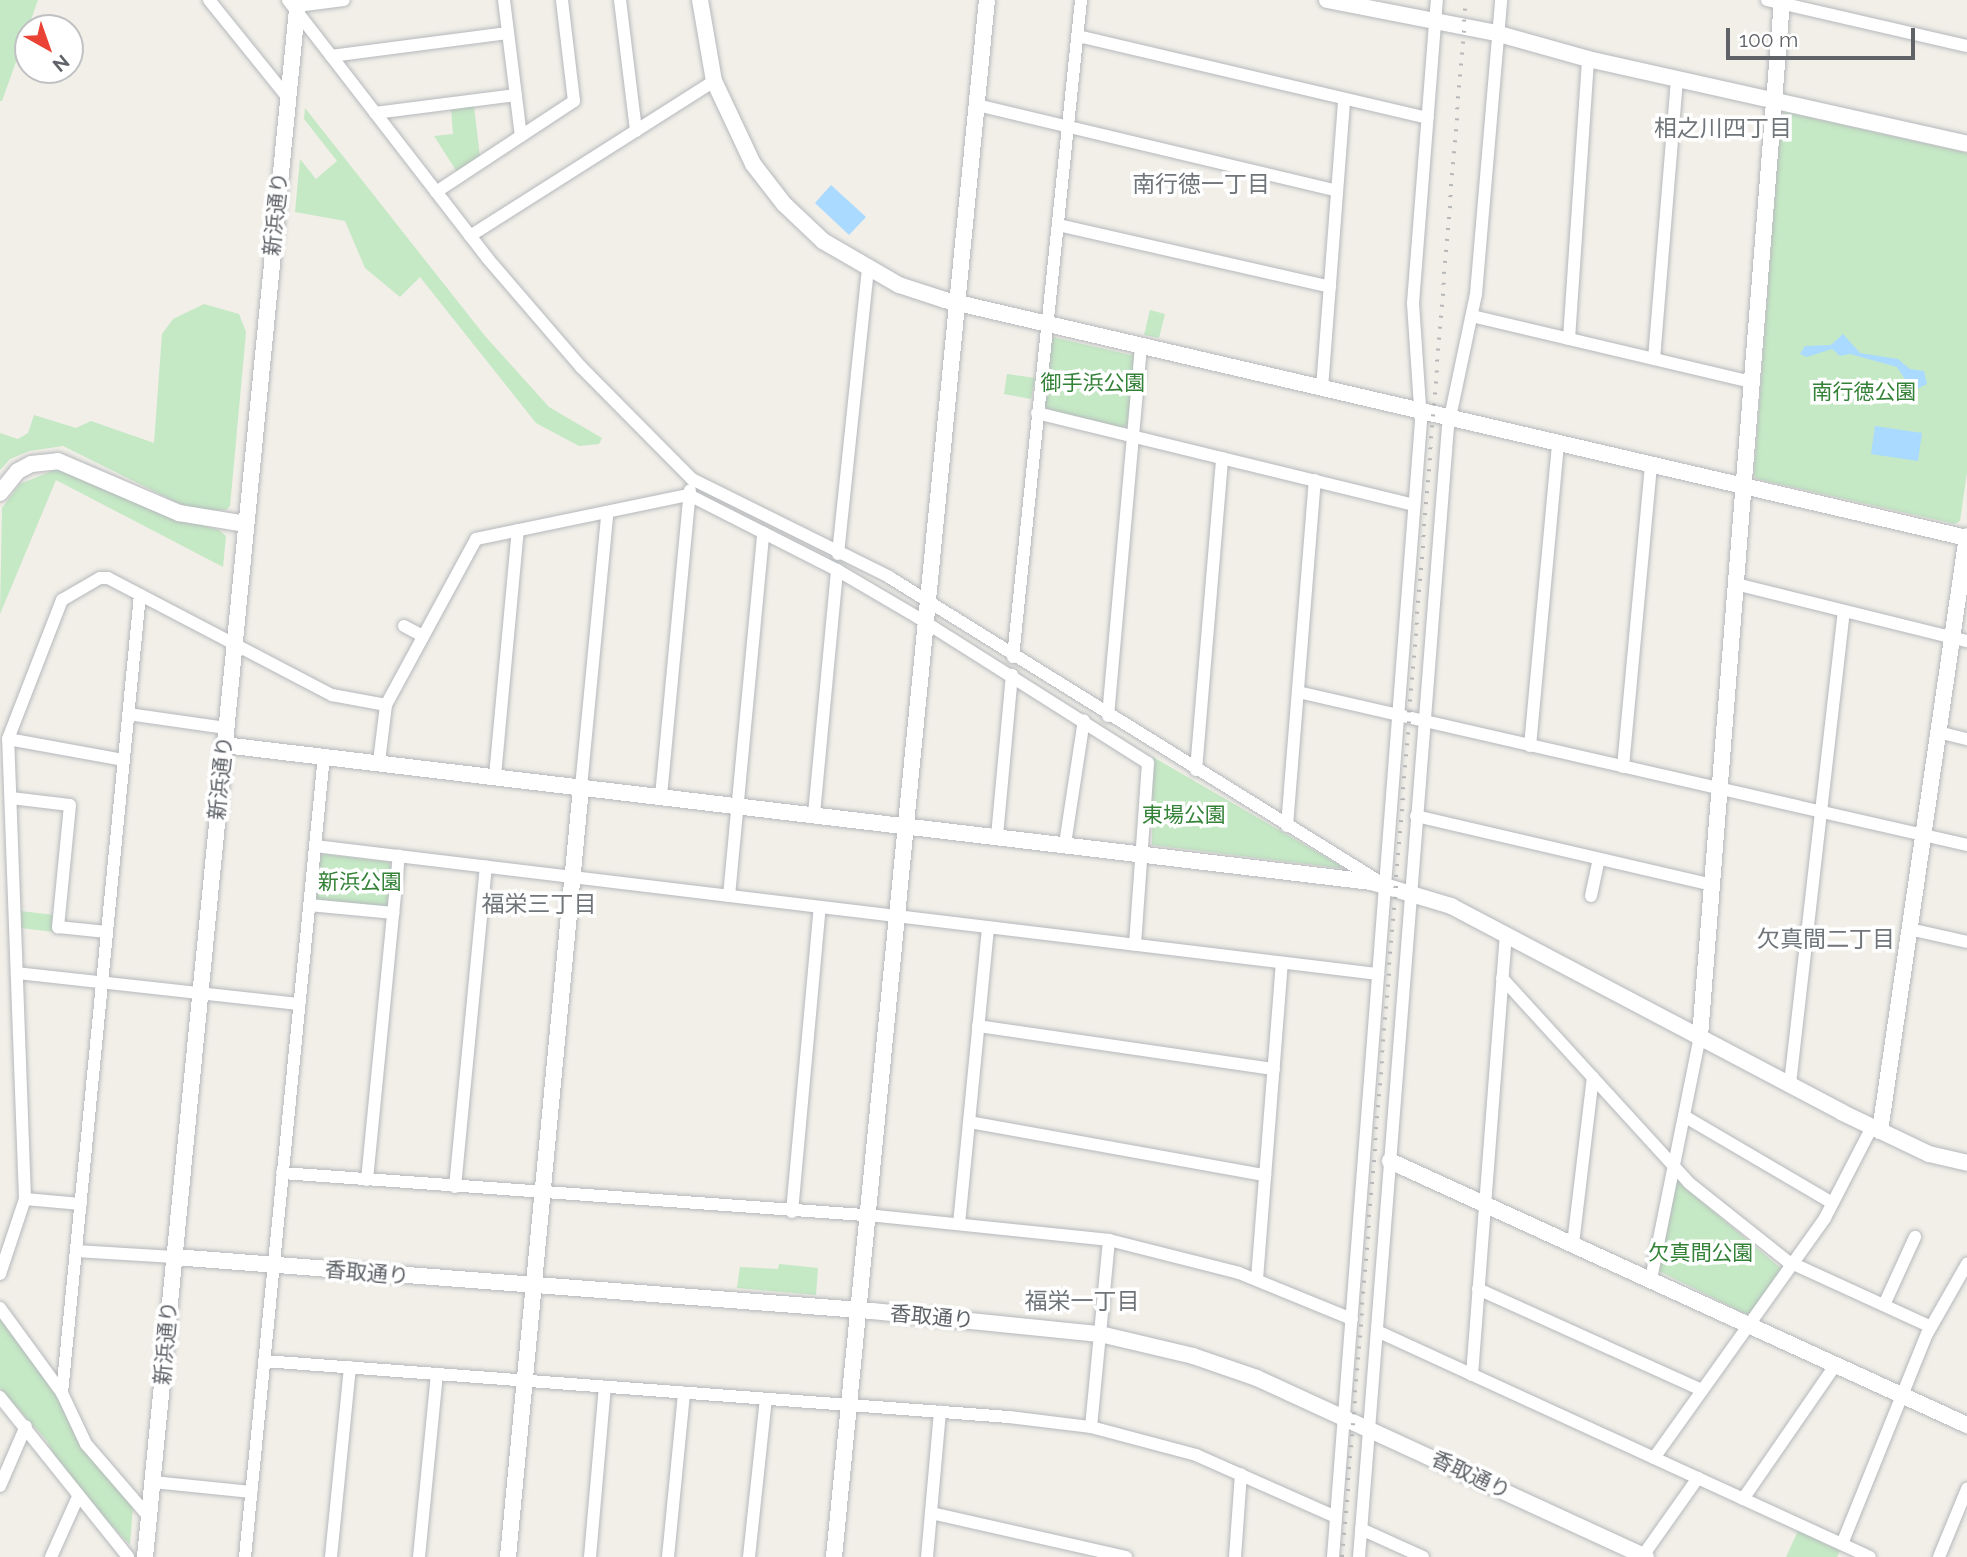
<!DOCTYPE html>
<meta charset="utf-8">
<style>
body{margin:0}
#map{position:relative;width:1967px;height:1557px;overflow:hidden;background:#f1efe8;font-family:Raleway,"Noto Sans JP",sans-serif}
div>[style]{position:absolute}
[style*='--x']{left:calc(var(--x)*1px);top:calc(var(--y)*1px);width:calc(var(--w)*1px);rotate:calc(var(--a)*1deg)}
.green>*{inset:0;background:#c5e8c5}
.water>*{inset:0;background:#aadaff}
.roads{filter:drop-shadow(0 0 2px #b5b8bc) drop-shadow(0 0 2px #b5b8bc)}
.street>*{height:12px;margin:-6px;padding:0 6px;transform-origin:6px;border-radius:6px;background:#fff}
.secondary>*{height:16px;margin:-8px;padding:0 8px;transform-origin:8px;border-radius:8px;background:#fff}
.rail>*{height:3.5px;margin-top:-1.75px;transform-origin:0;background:repeating-linear-gradient(90deg,#b6b7b8 0 2px,transparent 0 11px)}
span{translate:-50% -50%;white-space:nowrap;text-align:center;line-height:1.15;-webkit-text-stroke:7px #fff;paint-order:stroke}
.street-label{font-size:21px;color:#5f6368}
.park-label{font-size:21px;color:#348238}
.neighbourhood-label{font-size:23px;color:#70757a}
.north{position:absolute;left:14px;top:14px;width:70px;height:70px;box-sizing:border-box;background:#fff;border:2px solid #bfc1c3;border-radius:50%;rotate:140deg;font-size:19px;font-weight:700;line-height:28px;text-align:center;color:#5f6368}
.north::after{content:'';display:block;margin:auto;width:24px;height:32px;background:#ea4335;clip-path:polygon(50% 0,100% 100%,50% 72%,0 100%)}
.scale{position:absolute;left:1726px;top:28px;width:189px;height:32px;box-sizing:border-box;border:4px solid #5f6368;border-top:0;padding-left:9px;font-size:21px;line-height:24px;white-space:nowrap;color:#5f6368;-webkit-text-stroke:5px #fff;paint-order:stroke}
</style>
<div id="map">
<div class="green">
<i style="clip-path:polygon(0 0,38px 0,2px 101px,0 101px)"></i>
<i style="clip-path:polygon(474px 106px,480px 157px,457px 172px,434px 136px,453px 134px,451px 108px)"></i>
<i style="clip-path:polygon(305px 108px,485px 336px,549px 407px,602px 438px,599px 444px,579px 446px,536px 423px,420px 277px,400px 297px,365px 268px,345px 221px,295px 212px,300px 159px,316px 179px,337px 161px,304px 119px)"></i>
<i style="clip-path:polygon(1785px 112px,1967px 153px,1967px 472px,1960px 521px,1955px 524px,1757px 479px,1754px 475px,1781px 115px)"></i>
<i style="clip-path:polygon(204px 304px,239px 314px,246px 332px,230px 506px,226px 510px,199px 510px,182px 505px,63px 446px,29px 451px,10px 459px,0 470px,0 433px,18px 439px,28px 433px,34px 415px,76px 428px,91px 421px,154px 443px,162px 334px,173px 319px)"></i>
<i style="clip-path:polygon(1150px 310px,1165px 314px,1159px 338px,1144px 335px)"></i>
<i style="clip-path:polygon(1048px 336px,1135px 356px,1129px 423px,1122px 428px,1046px 409px,1042px 403px)"></i>
<i style="clip-path:polygon(1007px 374px,1035px 378px,1031px 399px,1004px 394px)"></i>
<i style="clip-path:polygon(57px 469px,72px 472px,162px 514px,219px 530px,226px 536px,223px 567px,56px 480px,0 614px,2px 508px,20px 484px)"></i>
<i style="clip-path:polygon(1153px 757px,1341px 866px,1340px 868px,1152px 845px)"></i>
<i style="clip-path:polygon(324px 854px,388px 862px,393px 868px,389px 906px,320px 902px,316px 898px,320px 857px)"></i>
<i style="clip-path:polygon(20px 911px,55px 915px,54px 932px,21px 928px)"></i>
<i style="clip-path:polygon(1676px 1180px,1783px 1270px,1752px 1313px,1746px 1314px,1659px 1271px)"></i>
<i style="clip-path:polygon(779px 1264px,818px 1268px,816px 1295px,737px 1288px,740px 1267px,778px 1269px)"></i>
<i style="clip-path:polygon(0 1319px,60px 1400px,77px 1440px,133px 1506px,130px 1545px,67px 1477px,46px 1440px,0 1388px)"></i>
<i style="clip-path:polygon(1798px 1531px,1840px 1551px,1837px 1557px,1786px 1557px)"></i>
</div>
<div class="water">
<i style="clip-path:polygon(831px 185px,866px 217px,849px 235px,815px 203px)"></i>
<i style="clip-path:polygon(1843px 334px,1860px 353px,1898px 359px,1910px 369px,1924px 371px,1927px 384px,1913px 391px,1897px 367px,1850px 354px,1840px 356px,1832px 349px,1807px 357px,1800px 354px,1805px 346px,1831px 345px)"></i>
<i style="clip-path:polygon(1875px 426px,1922px 433px,1918px 461px,1871px 454px)"></i>
</div>
<div class="roads">
<div class="street">
<i style="--x:209;--y:0;--w:126;--a:51.1"></i>
<i style="--x:288;--y:0;--w:327;--a:52.3"></i>
<i style="--x:488;--y:259;--w:143;--a:49.3"></i>
<i style="--x:581;--y:367;--w:158;--a:45.3"></i>
<i style="--x:692;--y:479;--w:220;--a:26.4"></i>
<i style="--x:889;--y:577;--w:578;--a:31.85"></i>
<i style="--x:504;--y:0;--w:137;--a:82.9"></i>
<i style="--x:620;--y:0;--w:132;--a:83"></i>
<i style="--x:1767;--y:0;--w:205;--a:13"></i>
<i style="--x:297;--y:6;--w:47;--a:-7.3"></i>
<i style="--x:1078;--y:36;--w:359;--a:13.2"></i>
<i style="--x:331;--y:56;--w:178;--a:-7.4"></i>
<i style="--x:977;--y:105;--w:370;--a:13.4"></i>
<i style="--x:375;--y:113;--w:142;--a:-7.3"></i>
<i style="--x:436;--y:192;--w:165;--a:-33.4"></i>
<i style="--x:574;--y:101;--w:102;--a:-96.8"></i>
<i style="--x:1058;--y:225;--w:279;--a:12.8"></i>
<i style="--x:470;--y:236;--w:289;--a:-32.4"></i>
<i style="--x:1472;--y:316;--w:287;--a:13.3"></i>
<i style="--x:1569;--y:339;--w:281;--a:-86.1"></i>
<i style="--x:1654;--y:359;--w:282;--a:-85.3"></i>
<i style="--x:1322;--y:388;--w:289;--a:-85.6"></i>
<i style="--x:1037;--y:413;--w:388;--a:13.7"></i>
<i style="--x:838;--y:554;--w:286;--a:-84"></i>
<i style="--x:1736;--y:584;--w:238;--a:13.9"></i>
<i style="--x:404;--y:626;--w:21;--a:28"></i>
<i style="--x:1013;--y:657;--w:661;--a:-84.09"></i>
<i style="--x:1298;--y:692;--w:686;--a:12.88"></i>
<i style="--x:128;--y:714;--w:99;--a:8.1"></i>
<i style="--x:1108;--y:716;--w:371;--a:-84.9"></i>
<i style="--x:1938;--y:732;--w:30;--a:14"></i>
<i style="--x:8;--y:739;--w:118;--a:10.3"></i>
<i style="--x:1530;--y:746;--w:304;--a:-84.7"></i>
<i style="--x:379;--y:762;--w:57;--a:-83"></i>
<i style="--x:386;--y:705;--w:189;--a:-61.5"></i>
<i style="--x:476;--y:539;--w:217;--a:-11.7"></i>
<i style="--x:689;--y:495;--w:166;--a:26.9"></i>
<i style="--x:837;--y:570;--w:93;--a:30.4"></i>
<i style="--x:917;--y:617;--w:273;--a:32.3"></i>
<i style="--x:1148;--y:763;--w:182;--a:94.1"></i>
<i style="--x:1623;--y:767;--w:303;--a:-84.7"></i>
<i style="--x:1196;--y:770;--w:313;--a:-85.2"></i>
<i style="--x:495;--y:776;--w:247;--a:-84.7"></i>
<i style="--x:581;--y:787;--w:273;--a:-84.5"></i>
<i style="--x:661;--y:796;--w:307;--a:-84.6"></i>
<i style="--x:11;--y:798;--w:59;--a:6.8"></i>
<i style="--x:70;--y:805;--w:123;--a:95.6"></i>
<i style="--x:58;--y:927;--w:49;--a:5.8"></i>
<i style="--x:814;--y:814;--w:245;--a:-84.6"></i>
<i style="--x:1416;--y:816;--w:305;--a:13.1"></i>
<i style="--x:1287;--y:826;--w:347;--a:-85.4"></i>
<i style="--x:997;--y:836;--w:162;--a:-84.7"></i>
<i style="--x:1065;--y:844;--w:125;--a:-81.3"></i>
<i style="--x:315;--y:846;--w:1071;--a:6.87"></i>
<i style="--x:729;--y:896;--w:365;--a:-84.6"></i>
<i style="--x:1591;--y:896;--w:38;--a:-78"></i>
<i style="--x:309;--y:905;--w:85;--a:5.4"></i>
<i style="--x:1909;--y:929;--w:59;--a:12.6"></i>
<i style="--x:17;--y:973;--w:284;--a:6.3"></i>
<i style="--x:1502;--y:978;--w:277;--a:47.6"></i>
<i style="--x:1689;--y:1183;--w:125;--a:38.5"></i>
<i style="--x:1787;--y:1261;--w:158;--a:24.6"></i>
<i style="--x:978;--y:1026;--w:299;--a:8.3"></i>
<i style="--x:1790;--y:1084;--w:475;--a:-83.5"></i>
<i style="--x:1684;--y:1116;--w:172;--a:30.4"></i>
<i style="--x:969;--y:1122;--w:301;--a:10.2"></i>
<i style="--x:282;--y:1173;--w:597;--a:4.13"></i>
<i style="--x:877;--y:1216;--w:233;--a:5.9"></i>
<i style="--x:1109;--y:1240;--w:134;--a:14.2"></i>
<i style="--x:1239;--y:1273;--w:122;--a:22.2"></i>
<i style="--x:367;--y:1180;--w:326;--a:-84.4"></i>
<i style="--x:455;--y:1187;--w:322;--a:-84.5"></i>
<i style="--x:25;--y:1199;--w:56;--a:5.1"></i>
<i style="--x:792;--y:1212;--w:306;--a:-84.8"></i>
<i style="--x:959;--y:1224;--w:298;--a:-84.4"></i>
<i style="--x:1573;--y:1244;--w:168;--a:-83.2"></i>
<i style="--x:76;--y:1251;--w:98;--a:3.5"></i>
<i style="--x:0;--y:1274;--w:79;--a:-71.6"></i>
<i style="--x:25;--y:1199;--w:460;--a:-92.1"></i>
<i style="--x:8;--y:739;--w:149;--a:-68.8"></i>
<i style="--x:62;--y:600;--w:44;--a:-30.1"></i>
<i style="--x:100;--y:578;--w:8;--a:0"></i>
<i style="--x:108;--y:578;--w:253;--a:27.6"></i>
<i style="--x:332;--y:695;--w:55;--a:10.5"></i>
<i style="--x:1257;--y:1279;--w:316;--a:-85.5"></i>
<i style="--x:1651;--y:1279;--w:248;--a:-78.6"></i>
<i style="--x:1478;--y:1289;--w:246;--a:24.3"></i>
<i style="--x:1884;--y:1305;--w:75;--a:-65.5"></i>
<i style="--x:0;--y:1308;--w:105;--a:53.9"></i>
<i style="--x:62;--y:1393;--w:56;--a:64.8"></i>
<i style="--x:86;--y:1444;--w:96;--a:49.2"></i>
<i style="--x:1377;--y:1331;--w:542;--a:24.63"></i>
<i style="--x:264;--y:1361;--w:747;--a:4.3"></i>
<i style="--x:1009;--y:1417;--w:83;--a:7"></i>
<i style="--x:1091;--y:1427;--w:109;--a:14.9"></i>
<i style="--x:1196;--y:1455;--w:153;--a:23.9"></i>
<i style="--x:1472;--y:1375;--w:442;--a:-85.6"></i>
<i style="--x:62;--y:1393;--w:802;--a:-84.42"></i>
<i style="--x:0;--y:1397;--w:205;--a:51.3"></i>
<i style="--x:1091;--y:1427;--w:188;--a:-84.5"></i>
<i style="--x:1654;--y:1458;--w:295;--a:-54.5"></i>
<i style="--x:1825;--y:1218;--w:102;--a:-62.7"></i>
<i style="--x:153;--y:1482;--w:99;--a:5.8"></i>
<i style="--x:0;--y:1486;--w:65;--a:-66.6"></i>
<i style="--x:1743;--y:1499;--w:164;--a:-55.4"></i>
<i style="--x:931;--y:1513;--w:200;--a:12.7"></i>
<i style="--x:1361;--y:1529;--w:68;--a:24.3"></i>
<i style="--x:1842;--y:1544;--w:227;--a:-68"></i>
<i style="--x:1927;--y:1334;--w:81;--a:-60.3"></i>
<i style="--x:51;--y:1557;--w:66;--a:-65.8"></i>
<i style="--x:245;--y:1557;--w:805;--a:-84.37"></i>
<i style="--x:331;--y:1557;--w:191;--a:-84.3"></i>
<i style="--x:419;--y:1557;--w:184;--a:-84.4"></i>
<i style="--x:590;--y:1557;--w:171;--a:-85"></i>
<i style="--x:668;--y:1557;--w:165;--a:-84.4"></i>
<i style="--x:749;--y:1557;--w:159;--a:-83.9"></i>
<i style="--x:927;--y:1557;--w:146;--a:-84.9"></i>
<i style="--x:1235;--y:1557;--w:83;--a:-85.9"></i>
<i style="--x:1333;--y:1557;--w:1139;--a:-85.57"></i>
<i style="--x:1421;--y:421;--w:118;--a:-93.9"></i>
<i style="--x:1413;--y:303;--w:304;--a:-85.5"></i>
<i style="--x:1359;--y:1557;--w:1133;--a:-85.5"></i>
<i style="--x:1448;--y:427;--w:136;--a:-78.1"></i>
<i style="--x:1476;--y:294;--w:295;--a:-85.1"></i>
<i style="--x:1642;--y:1557;--w:97;--a:-54.7"></i>
<i style="--x:1939;--y:1557;--w:74;--a:-67.6"></i>
</div>
<div class="secondary">
<i style="--x:700;--y:0;--w:82;--a:80.2"></i>
<i style="--x:714;--y:81;--w:92;--a:64.8"></i>
<i style="--x:753;--y:164;--w:51;--a:52.2"></i>
<i style="--x:784;--y:204;--w:54;--a:43.5"></i>
<i style="--x:823;--y:241;--w:88;--a:30.1"></i>
<i style="--x:899;--y:285;--w:48;--a:18.1"></i>
<i style="--x:945;--y:300;--w:1049;--a:13.11"></i>
<i style="--x:1327;--y:0;--w:168;--a:11"></i>
<i style="--x:1492;--y:32;--w:100;--a:15.7"></i>
<i style="--x:1588;--y:59;--w:388;--a:12.6"></i>
<i style="--x:0;--y:493;--w:28;--a:-51"></i>
<i style="--x:18;--y:471;--w:15;--a:-28"></i>
<i style="--x:31;--y:464;--w:27;--a:-6"></i>
<i style="--x:58;--y:461;--w:132;--a:23.3"></i>
<i style="--x:179;--y:513;--w:68;--a:9.3"></i>
<i style="--x:224;--y:745;--w:1155;--a:6.81"></i>
<i style="--x:1371;--y:882;--w:84;--a:16.7"></i>
<i style="--x:1451;--y:906;--w:441;--a:27.8"></i>
<i style="--x:1841;--y:1112;--w:98;--a:25.5"></i>
<i style="--x:1929;--y:1154;--w:39;--a:13"></i>
<i style="--x:1700;--y:1036;--w:1039;--a:-85.47"></i>
<i style="--x:1880;--y:1131;--w:601;--a:-81.68"></i>
<i style="--x:1390;--y:1161;--w:635;--a:24.59"></i>
<i style="--x:174;--y:1257;--w:700;--a:4.42"></i>
<i style="--x:872;--y:1311;--w:229;--a:5.8"></i>
<i style="--x:1100;--y:1334;--w:96;--a:13.3"></i>
<i style="--x:1193;--y:1356;--w:68;--a:19"></i>
<i style="--x:1257;--y:1378;--w:428;--a:24.7"></i>
<i style="--x:145;--y:1557;--w:1564;--a:-84.39"></i>
<i style="--x:508;--y:1557;--w:773;--a:-84.58"></i>
<i style="--x:834;--y:1557;--w:1564;--a:-84.39"></i>
</div>
</div>
<div class="rail">
<i style="--x:1342;--y:1557;--w:1562;--a:-85.45"></i>
</div>
<div class="street-label">
<span style="left:276px;top:214px;rotate:-84deg">新浜通り</span>
<span style="left:221px;top:778px;rotate:-84deg">新浜通り</span>
<span style="left:367px;top:1273px;rotate:5deg">香取通り</span>
<span style="left:932px;top:1317px;rotate:5deg">香取通り</span>
<span style="left:166px;top:1343px;rotate:-85deg">新浜通り</span>
<span style="left:1471px;top:1475px;rotate:25deg">香取通り</span>
</div>
<div class="park-label">
<span style="left:1093px;top:383px">御手浜公園</span>
<span style="left:1864px;top:392px">南行徳公園</span>
<span style="left:1184px;top:815px">東場公園</span>
<span style="left:360px;top:882px">新浜公園</span>
<span style="left:1701px;top:1253px">欠真間公園</span>
</div>
<div class="neighbourhood-label">
<span style="left:1723px;top:128px">相之川四丁目</span>
<span style="left:1201px;top:184px">南行徳一丁目</span>
<span style="left:539px;top:904px">福栄三丁目</span>
<span style="left:1826px;top:939px">欠真間二丁目</span>
<span style="left:1082px;top:1301px">福栄一丁目</span>
</div>
<div class="north">N</div>
<div class="scale">100 m</div>
</div>
